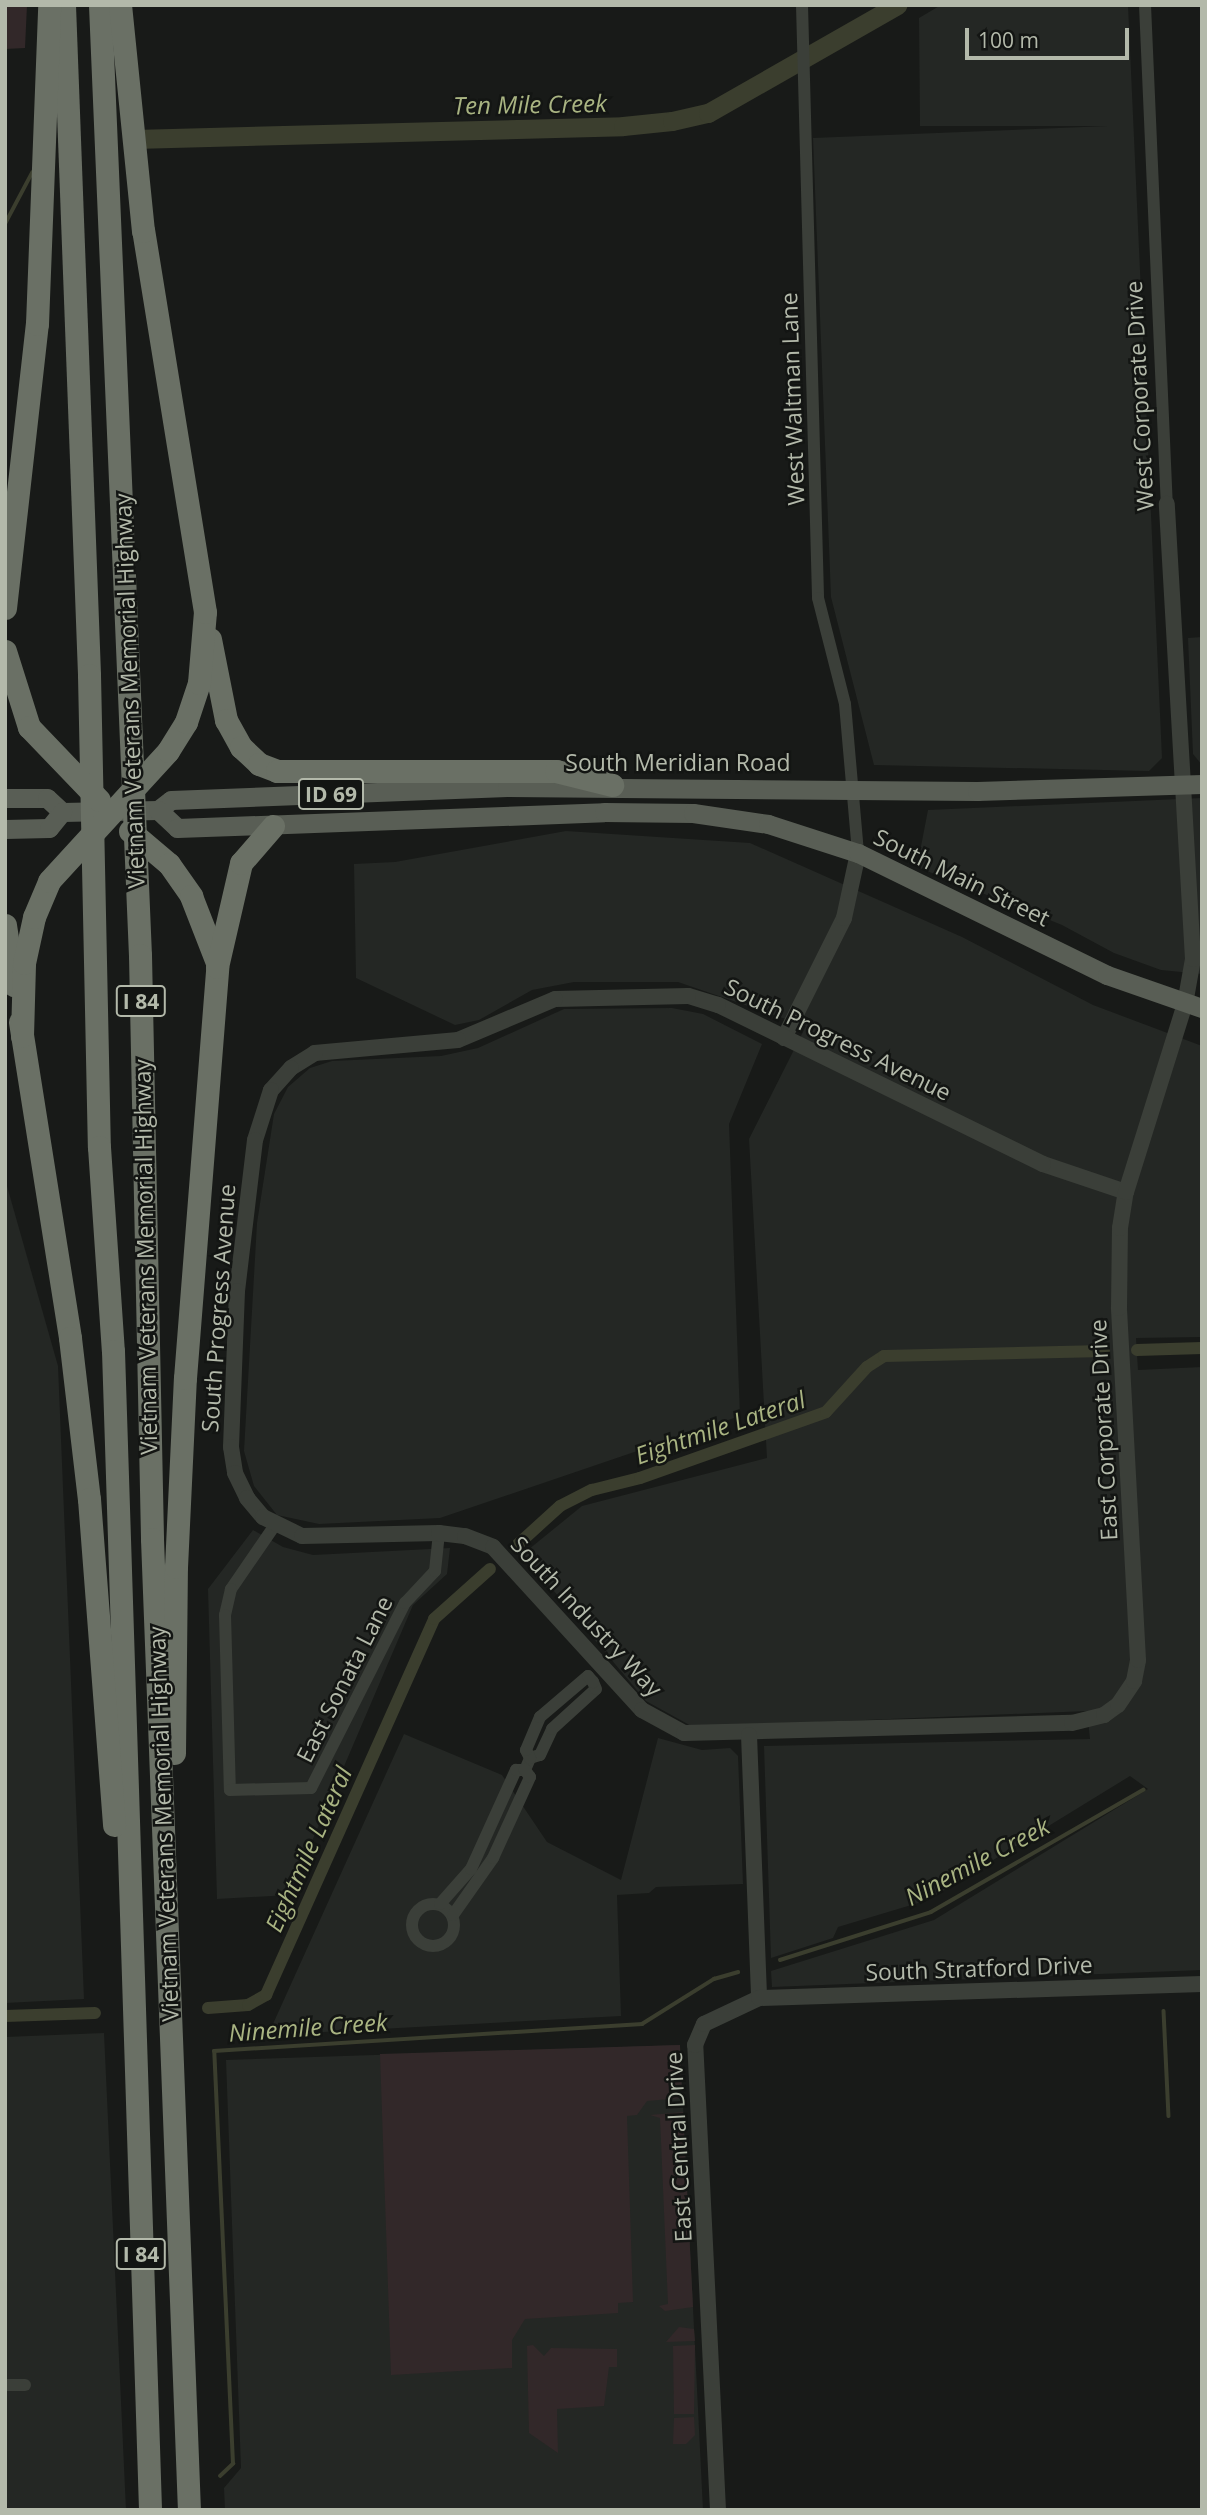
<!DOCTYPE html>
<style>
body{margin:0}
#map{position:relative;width:1207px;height:2515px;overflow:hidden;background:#181a18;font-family:"Open Sans",sans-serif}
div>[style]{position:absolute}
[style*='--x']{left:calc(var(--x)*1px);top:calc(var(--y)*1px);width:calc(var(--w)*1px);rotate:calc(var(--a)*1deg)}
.built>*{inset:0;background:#242724}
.green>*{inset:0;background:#322829}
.stream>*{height:3.5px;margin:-1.75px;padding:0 1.75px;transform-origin:1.75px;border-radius:1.75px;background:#3b3e2e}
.canal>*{height:12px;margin:-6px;padding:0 6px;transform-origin:6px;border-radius:6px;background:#3b3e2e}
.river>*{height:19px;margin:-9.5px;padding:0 9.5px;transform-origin:9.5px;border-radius:9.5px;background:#3b3e2e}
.minor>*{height:12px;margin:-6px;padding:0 6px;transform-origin:6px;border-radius:6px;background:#3b3f39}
.minor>.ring{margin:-6px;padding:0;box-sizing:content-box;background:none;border:12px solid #3b3f39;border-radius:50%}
.tertiary>*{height:16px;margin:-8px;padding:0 8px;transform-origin:8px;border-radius:8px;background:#3b3f39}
.primary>*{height:19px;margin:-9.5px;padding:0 9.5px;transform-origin:9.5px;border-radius:9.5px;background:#595e55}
.motorway>*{height:23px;margin:-11.5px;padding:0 11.5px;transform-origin:11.5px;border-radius:11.5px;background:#6a7065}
span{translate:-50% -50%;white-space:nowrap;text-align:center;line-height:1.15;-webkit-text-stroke:5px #131513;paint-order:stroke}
.shield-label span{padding:2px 5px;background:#131513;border:2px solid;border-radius:5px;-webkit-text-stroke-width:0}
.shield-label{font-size:21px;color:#b3b9aa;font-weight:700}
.street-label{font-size:23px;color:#b3b9aa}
.water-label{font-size:24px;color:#a9b482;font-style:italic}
.frame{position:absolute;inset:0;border:7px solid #b3b9aa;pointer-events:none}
.scale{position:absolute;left:965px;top:28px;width:164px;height:32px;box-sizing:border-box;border:4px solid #b3b9aa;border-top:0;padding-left:9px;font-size:21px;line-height:24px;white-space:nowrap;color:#b3b9aa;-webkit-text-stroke:5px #131513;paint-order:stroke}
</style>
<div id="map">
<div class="built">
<i style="clip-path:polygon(941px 5px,1128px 5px,1162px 758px,1149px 771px,874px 765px,831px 597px,813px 138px,1108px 126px,920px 126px,919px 18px)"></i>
<i style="clip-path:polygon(1202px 637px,1202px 765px,1193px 754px,1188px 638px)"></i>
<i style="clip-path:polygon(1202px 798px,1202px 974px,1161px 970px,1114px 953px,1062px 925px,917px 867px,928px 810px)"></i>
<i style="clip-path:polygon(566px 831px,750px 843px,962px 937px,1093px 1005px,1202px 1046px,1202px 1337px,1136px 1338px,1138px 1370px,1202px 1367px,1202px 1970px,772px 1987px,771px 1971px,934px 1920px,1148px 1789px,1130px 1776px,928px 1900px,838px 1927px,833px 1938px,771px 1958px,764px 1746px,1090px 1739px,1087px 1711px,693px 1727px,646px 1701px,523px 1554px,582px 1506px,767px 1458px,749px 1139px,806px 1026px,678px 982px,574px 982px,532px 990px,479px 1020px,455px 1025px,356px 978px,354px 864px,395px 862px)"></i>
<i style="clip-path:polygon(672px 1008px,703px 1014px,762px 1044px,729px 1124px,740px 1416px,440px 1518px,319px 1524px,277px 1515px,254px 1486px,244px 1451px,257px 1223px,274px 1114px,288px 1087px,310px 1068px,332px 1061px,441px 1056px,478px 1048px,564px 1009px)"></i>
<i style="clip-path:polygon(5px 1179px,58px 1366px,84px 1999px,5px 2003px)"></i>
<i style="clip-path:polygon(253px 1530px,283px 1547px,313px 1555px,450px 1548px,447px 1574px,413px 1605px,289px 1895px,217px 1899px,208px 1589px)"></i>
<i style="clip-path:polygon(404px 1734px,502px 1775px,547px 1842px,621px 1880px,658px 1738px,702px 1750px,730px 1748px,738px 1756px,743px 1884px,656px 1887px,649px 1893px,617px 1895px,621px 2016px,268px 2035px)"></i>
<i style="clip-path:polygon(104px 2033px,126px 2510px,5px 2510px,5px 2037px)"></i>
<i style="clip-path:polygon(680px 2045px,703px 2510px,225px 2510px,224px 2488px,241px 2468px,226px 2060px)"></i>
</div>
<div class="green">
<i style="clip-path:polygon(5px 5px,27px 5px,25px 48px,5px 49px)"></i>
<i style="clip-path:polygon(680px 2045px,682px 2098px,647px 2101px,637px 2115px,627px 2116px,633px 2302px,618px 2303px,618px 2313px,525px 2319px,512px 2340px,512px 2368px,391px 2375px,380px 2054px)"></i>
<i style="clip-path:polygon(683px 2112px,693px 2307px,665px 2311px,659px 2306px,668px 2304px,660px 2118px,650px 2115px)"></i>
<i style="clip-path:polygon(679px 2327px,694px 2329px,695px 2341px,666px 2342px)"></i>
<i style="clip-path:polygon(533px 2345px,544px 2356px,551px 2348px,617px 2349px,617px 2367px,609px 2367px,604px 2406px,557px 2409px,558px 2453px,529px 2433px,527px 2346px)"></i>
<i style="clip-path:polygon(695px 2345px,694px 2414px,674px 2414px,673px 2346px)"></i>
<i style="clip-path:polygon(694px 2417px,695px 2435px,686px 2444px,673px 2444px,674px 2418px)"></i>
</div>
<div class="stream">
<i style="--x:5;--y:224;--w:58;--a:-62.1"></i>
<i style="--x:780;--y:1960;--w:158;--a:-17.6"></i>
<i style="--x:931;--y:1912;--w:245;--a:-29.9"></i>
<i style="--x:1164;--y:2011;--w:105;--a:87.3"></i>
<i style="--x:220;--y:2476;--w:18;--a:-43"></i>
<i style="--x:233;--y:2464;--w:413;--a:-92.6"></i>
<i style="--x:214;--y:2051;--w:429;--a:-3.6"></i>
<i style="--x:642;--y:2024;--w:85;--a:-32"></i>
<i style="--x:714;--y:1979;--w:25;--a:-16"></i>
</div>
<div class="canal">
<i style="--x:1137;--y:1350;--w:65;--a:-1.8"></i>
<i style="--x:515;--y:1547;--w:61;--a:-42.3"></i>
<i style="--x:560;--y:1506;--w:36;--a:-27"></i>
<i style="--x:592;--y:1490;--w:49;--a:-14"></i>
<i style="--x:640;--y:1478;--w:197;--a:-19.5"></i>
<i style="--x:826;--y:1412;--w:61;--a:-47.7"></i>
<i style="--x:867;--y:1367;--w:20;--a:-33"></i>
<i style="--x:884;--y:1356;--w:220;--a:-1.3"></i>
<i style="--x:208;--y:2008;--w:40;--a:-4.3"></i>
<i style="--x:248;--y:2005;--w:21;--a:-29"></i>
<i style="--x:266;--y:1995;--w:412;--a:-65.9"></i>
<i style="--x:434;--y:1619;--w:75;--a:-41.8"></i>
<i style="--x:5;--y:2016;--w:90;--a:-1.9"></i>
</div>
<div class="river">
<i style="--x:134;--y:139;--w:489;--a:-1.5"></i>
<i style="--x:623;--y:126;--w:49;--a:-5.8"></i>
<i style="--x:672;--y:121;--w:37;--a:-13"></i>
<i style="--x:708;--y:113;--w:218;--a:-29.7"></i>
</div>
<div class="minor">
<i style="--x:802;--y:5;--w:593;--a:88.45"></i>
<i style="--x:818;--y:598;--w:109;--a:75.7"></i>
<i style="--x:845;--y:704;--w:150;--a:85"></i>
<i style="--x:1145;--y:5;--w:499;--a:87.5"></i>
<i style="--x:275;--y:1525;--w:78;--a:124.5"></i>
<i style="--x:231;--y:1589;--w:27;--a:103"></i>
<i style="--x:225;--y:1615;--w:175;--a:88.4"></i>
<i style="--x:230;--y:1790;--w:81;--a:-1.4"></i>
<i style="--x:311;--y:1788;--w:208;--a:-63.1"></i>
<i style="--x:405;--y:1603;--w:44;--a:-46.8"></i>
<i style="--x:435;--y:1571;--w:38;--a:-84"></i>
<i style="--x:530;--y:1758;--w:10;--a:-17"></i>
<i style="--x:540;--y:1755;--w:29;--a:-65"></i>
<i style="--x:552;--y:1729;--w:59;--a:-42.3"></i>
<i style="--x:596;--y:1689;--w:8;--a:-113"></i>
<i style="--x:525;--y:1770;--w:13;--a:-67"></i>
<i style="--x:530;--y:1758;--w:9;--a:-117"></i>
<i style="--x:526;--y:1750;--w:36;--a:-67"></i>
<i style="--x:540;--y:1717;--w:63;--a:-40.5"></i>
<i style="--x:588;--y:1676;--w:8;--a:50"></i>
<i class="ring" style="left:412px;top:1904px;width:30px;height:30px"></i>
<i style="--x:440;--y:1904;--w:47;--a:-48.5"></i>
<i style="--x:471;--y:1869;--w:109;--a:-65.6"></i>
<i style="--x:516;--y:1770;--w:9;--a:0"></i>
<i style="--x:453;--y:1915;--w:70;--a:-54.9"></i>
<i style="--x:493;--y:1858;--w:89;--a:-65.4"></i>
<i style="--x:530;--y:1777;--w:9;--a:-126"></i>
<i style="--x:5;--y:2385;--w:20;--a:0"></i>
</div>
<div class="tertiary">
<i style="--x:784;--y:1038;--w:134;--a:-63.4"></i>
<i style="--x:844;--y:918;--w:66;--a:-77.8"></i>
<i style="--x:1126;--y:1192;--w:88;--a:-161.4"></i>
<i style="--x:1043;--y:1164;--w:362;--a:-153.9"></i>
<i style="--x:718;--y:1005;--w:31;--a:-163"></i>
<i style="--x:688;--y:996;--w:133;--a:178.7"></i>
<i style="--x:555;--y:999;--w:105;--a:157.1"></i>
<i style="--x:458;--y:1040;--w:144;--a:174.8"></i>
<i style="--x:315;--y:1053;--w:28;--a:148"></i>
<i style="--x:291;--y:1068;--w:30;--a:132"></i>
<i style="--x:271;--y:1090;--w:52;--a:107.7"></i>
<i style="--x:255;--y:1140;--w:152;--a:96.8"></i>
<i style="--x:237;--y:1291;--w:156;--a:92.2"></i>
<i style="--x:231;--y:1447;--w:26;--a:81"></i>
<i style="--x:235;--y:1473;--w:28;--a:64"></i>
<i style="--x:247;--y:1498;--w:25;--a:50"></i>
<i style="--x:263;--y:1517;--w:43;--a:26"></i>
<i style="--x:302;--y:1536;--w:137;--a:-1.3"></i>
<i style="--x:439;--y:1533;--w:26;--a:7"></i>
<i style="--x:465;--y:1536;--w:30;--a:21"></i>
<i style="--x:493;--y:1547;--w:221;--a:47.6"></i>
<i style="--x:642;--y:1710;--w:48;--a:28.7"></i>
<i style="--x:684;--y:1733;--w:388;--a:-1.5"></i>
<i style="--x:1072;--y:1723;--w:33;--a:-14"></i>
<i style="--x:1104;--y:1715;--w:17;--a:-36"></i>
<i style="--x:1118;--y:1705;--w:29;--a:-56"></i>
<i style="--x:1134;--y:1681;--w:21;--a:-79"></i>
<i style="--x:1138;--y:1660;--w:353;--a:-93.1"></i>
<i style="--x:1119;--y:1308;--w:80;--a:-89.3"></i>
<i style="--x:1120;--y:1228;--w:36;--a:-81"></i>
<i style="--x:1126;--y:1192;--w:197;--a:-72.6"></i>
<i style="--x:1185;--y:1004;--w:46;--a:-79.9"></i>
<i style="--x:1193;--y:959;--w:456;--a:-93.3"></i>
<i style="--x:749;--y:1735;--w:263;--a:87.8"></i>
<i style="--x:718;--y:2510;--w:466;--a:-92.8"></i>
<i style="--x:695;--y:2045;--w:23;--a:-67"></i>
<i style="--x:704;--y:2024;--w:61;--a:-25.3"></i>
<i style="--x:759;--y:1998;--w:443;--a:-1.8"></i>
</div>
<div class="primary">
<i style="--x:5;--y:798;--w:42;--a:0"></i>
<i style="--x:47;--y:798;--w:21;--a:43"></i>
<i style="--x:62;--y:812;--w:96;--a:-1.2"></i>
<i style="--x:158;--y:810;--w:16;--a:-38"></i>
<i style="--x:171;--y:800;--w:336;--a:-2.2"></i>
<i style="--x:507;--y:787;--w:470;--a:0.5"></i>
<i style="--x:977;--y:791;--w:225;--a:-1.8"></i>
<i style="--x:158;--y:810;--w:26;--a:43"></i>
<i style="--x:177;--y:828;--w:427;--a:-2.1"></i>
<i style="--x:604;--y:812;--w:89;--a:0.6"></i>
<i style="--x:693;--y:813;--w:76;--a:8.3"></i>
<i style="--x:768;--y:824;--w:95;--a:17.9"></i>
<i style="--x:858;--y:853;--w:277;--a:26.1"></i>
<i style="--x:1107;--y:975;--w:101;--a:19.2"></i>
<i style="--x:5;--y:829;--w:44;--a:-1.3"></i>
<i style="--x:49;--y:828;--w:21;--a:-51"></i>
</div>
<div class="motorway">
<i style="--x:64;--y:5;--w:670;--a:87.86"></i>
<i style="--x:89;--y:675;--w:472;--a:88.8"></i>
<i style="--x:99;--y:1147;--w:204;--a:86.1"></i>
<i style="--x:113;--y:1351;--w:1160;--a:88.17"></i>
<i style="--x:100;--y:5;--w:951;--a:87.59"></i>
<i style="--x:140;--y:955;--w:584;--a:88.82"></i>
<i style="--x:152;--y:1539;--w:972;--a:87.82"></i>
<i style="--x:5;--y:608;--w:286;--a:-83.6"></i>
<i style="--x:37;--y:324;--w:319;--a:-87.8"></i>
<i style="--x:210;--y:639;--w:83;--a:78.8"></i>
<i style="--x:226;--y:720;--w:31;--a:61"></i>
<i style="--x:241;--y:747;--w:25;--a:43"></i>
<i style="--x:259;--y:764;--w:19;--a:21"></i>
<i style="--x:277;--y:771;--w:279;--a:0"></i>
<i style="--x:556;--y:771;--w:58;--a:14"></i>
<i style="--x:5;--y:651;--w:80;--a:72.5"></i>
<i style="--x:29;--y:727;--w:101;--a:46.2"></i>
<i style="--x:130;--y:831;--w:51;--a:40.2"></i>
<i style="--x:169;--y:864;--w:39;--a:55"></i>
<i style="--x:191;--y:896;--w:69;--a:68.7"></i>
<i style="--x:5;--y:925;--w:61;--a:81.5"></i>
<i style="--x:20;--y:1022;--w:320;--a:81"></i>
<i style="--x:70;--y:1338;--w:162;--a:83.3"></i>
<i style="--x:89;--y:1499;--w:327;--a:85.6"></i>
<i style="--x:22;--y:1036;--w:73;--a:-88.4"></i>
<i style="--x:24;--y:963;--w:47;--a:-77.7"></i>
<i style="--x:34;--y:917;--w:39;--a:-67"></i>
<i style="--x:49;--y:881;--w:176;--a:-47.5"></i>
<i style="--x:168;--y:751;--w:34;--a:-58"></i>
<i style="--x:186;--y:722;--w:41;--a:-71.6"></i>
<i style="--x:199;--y:683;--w:71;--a:-85.2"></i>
<i style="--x:205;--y:612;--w:386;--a:-99.2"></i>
<i style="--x:143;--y:231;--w:227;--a:-95.8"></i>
<i style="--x:174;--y:1753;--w:186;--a:-89.4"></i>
<i style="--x:176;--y:1567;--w:189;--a:-87.3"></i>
<i style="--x:185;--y:1378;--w:412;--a:-85.5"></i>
<i style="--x:217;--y:967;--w:107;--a:-77"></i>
<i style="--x:241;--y:863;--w:49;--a:-49.1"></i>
</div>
<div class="shield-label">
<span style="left:331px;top:794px">ID 69</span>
<span style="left:141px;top:1001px">I 84</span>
<span style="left:141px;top:2254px">I 84</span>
</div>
<div class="street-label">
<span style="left:1139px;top:396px;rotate:-93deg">West Corporate Drive</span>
<span style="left:792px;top:399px;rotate:-92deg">West Waltman Lane</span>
<span style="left:129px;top:691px;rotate:-92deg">Vietnam Veterans Memorial Highway</span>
<span style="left:678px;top:762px">South Meridian Road</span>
<span style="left:962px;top:877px;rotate:26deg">South Main Street</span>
<span style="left:838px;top:1039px;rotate:26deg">South Progress Avenue</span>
<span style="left:145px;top:1257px;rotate:-91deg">Vietnam Veterans Memorial Highway</span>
<span style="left:218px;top:1308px;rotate:-86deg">South Progress Avenue</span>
<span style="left:1103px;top:1430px;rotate:-93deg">East Corporate Drive</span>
<span style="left:587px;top:1616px;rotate:47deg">South Industry Way</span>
<span style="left:344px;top:1679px;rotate:-63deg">East Sonata Lane</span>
<span style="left:163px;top:1824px;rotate:-92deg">Vietnam Veterans Memorial Highway</span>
<span style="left:979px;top:1968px;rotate:-2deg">South Stratford Drive</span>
<span style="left:678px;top:2147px;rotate:-93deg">East Central Drive</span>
</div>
<div class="water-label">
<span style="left:530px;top:104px;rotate:-1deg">Ten Mile Creek</span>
<span style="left:720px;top:1427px;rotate:-19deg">Eightmile Lateral</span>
<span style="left:308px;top:1849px;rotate:-66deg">Eightmile Lateral</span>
<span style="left:977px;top:1861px;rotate:-28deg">Ninemile Creek</span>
<span style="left:308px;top:2027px;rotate:-4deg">Ninemile Creek</span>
</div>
<div class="frame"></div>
<div class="scale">100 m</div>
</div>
